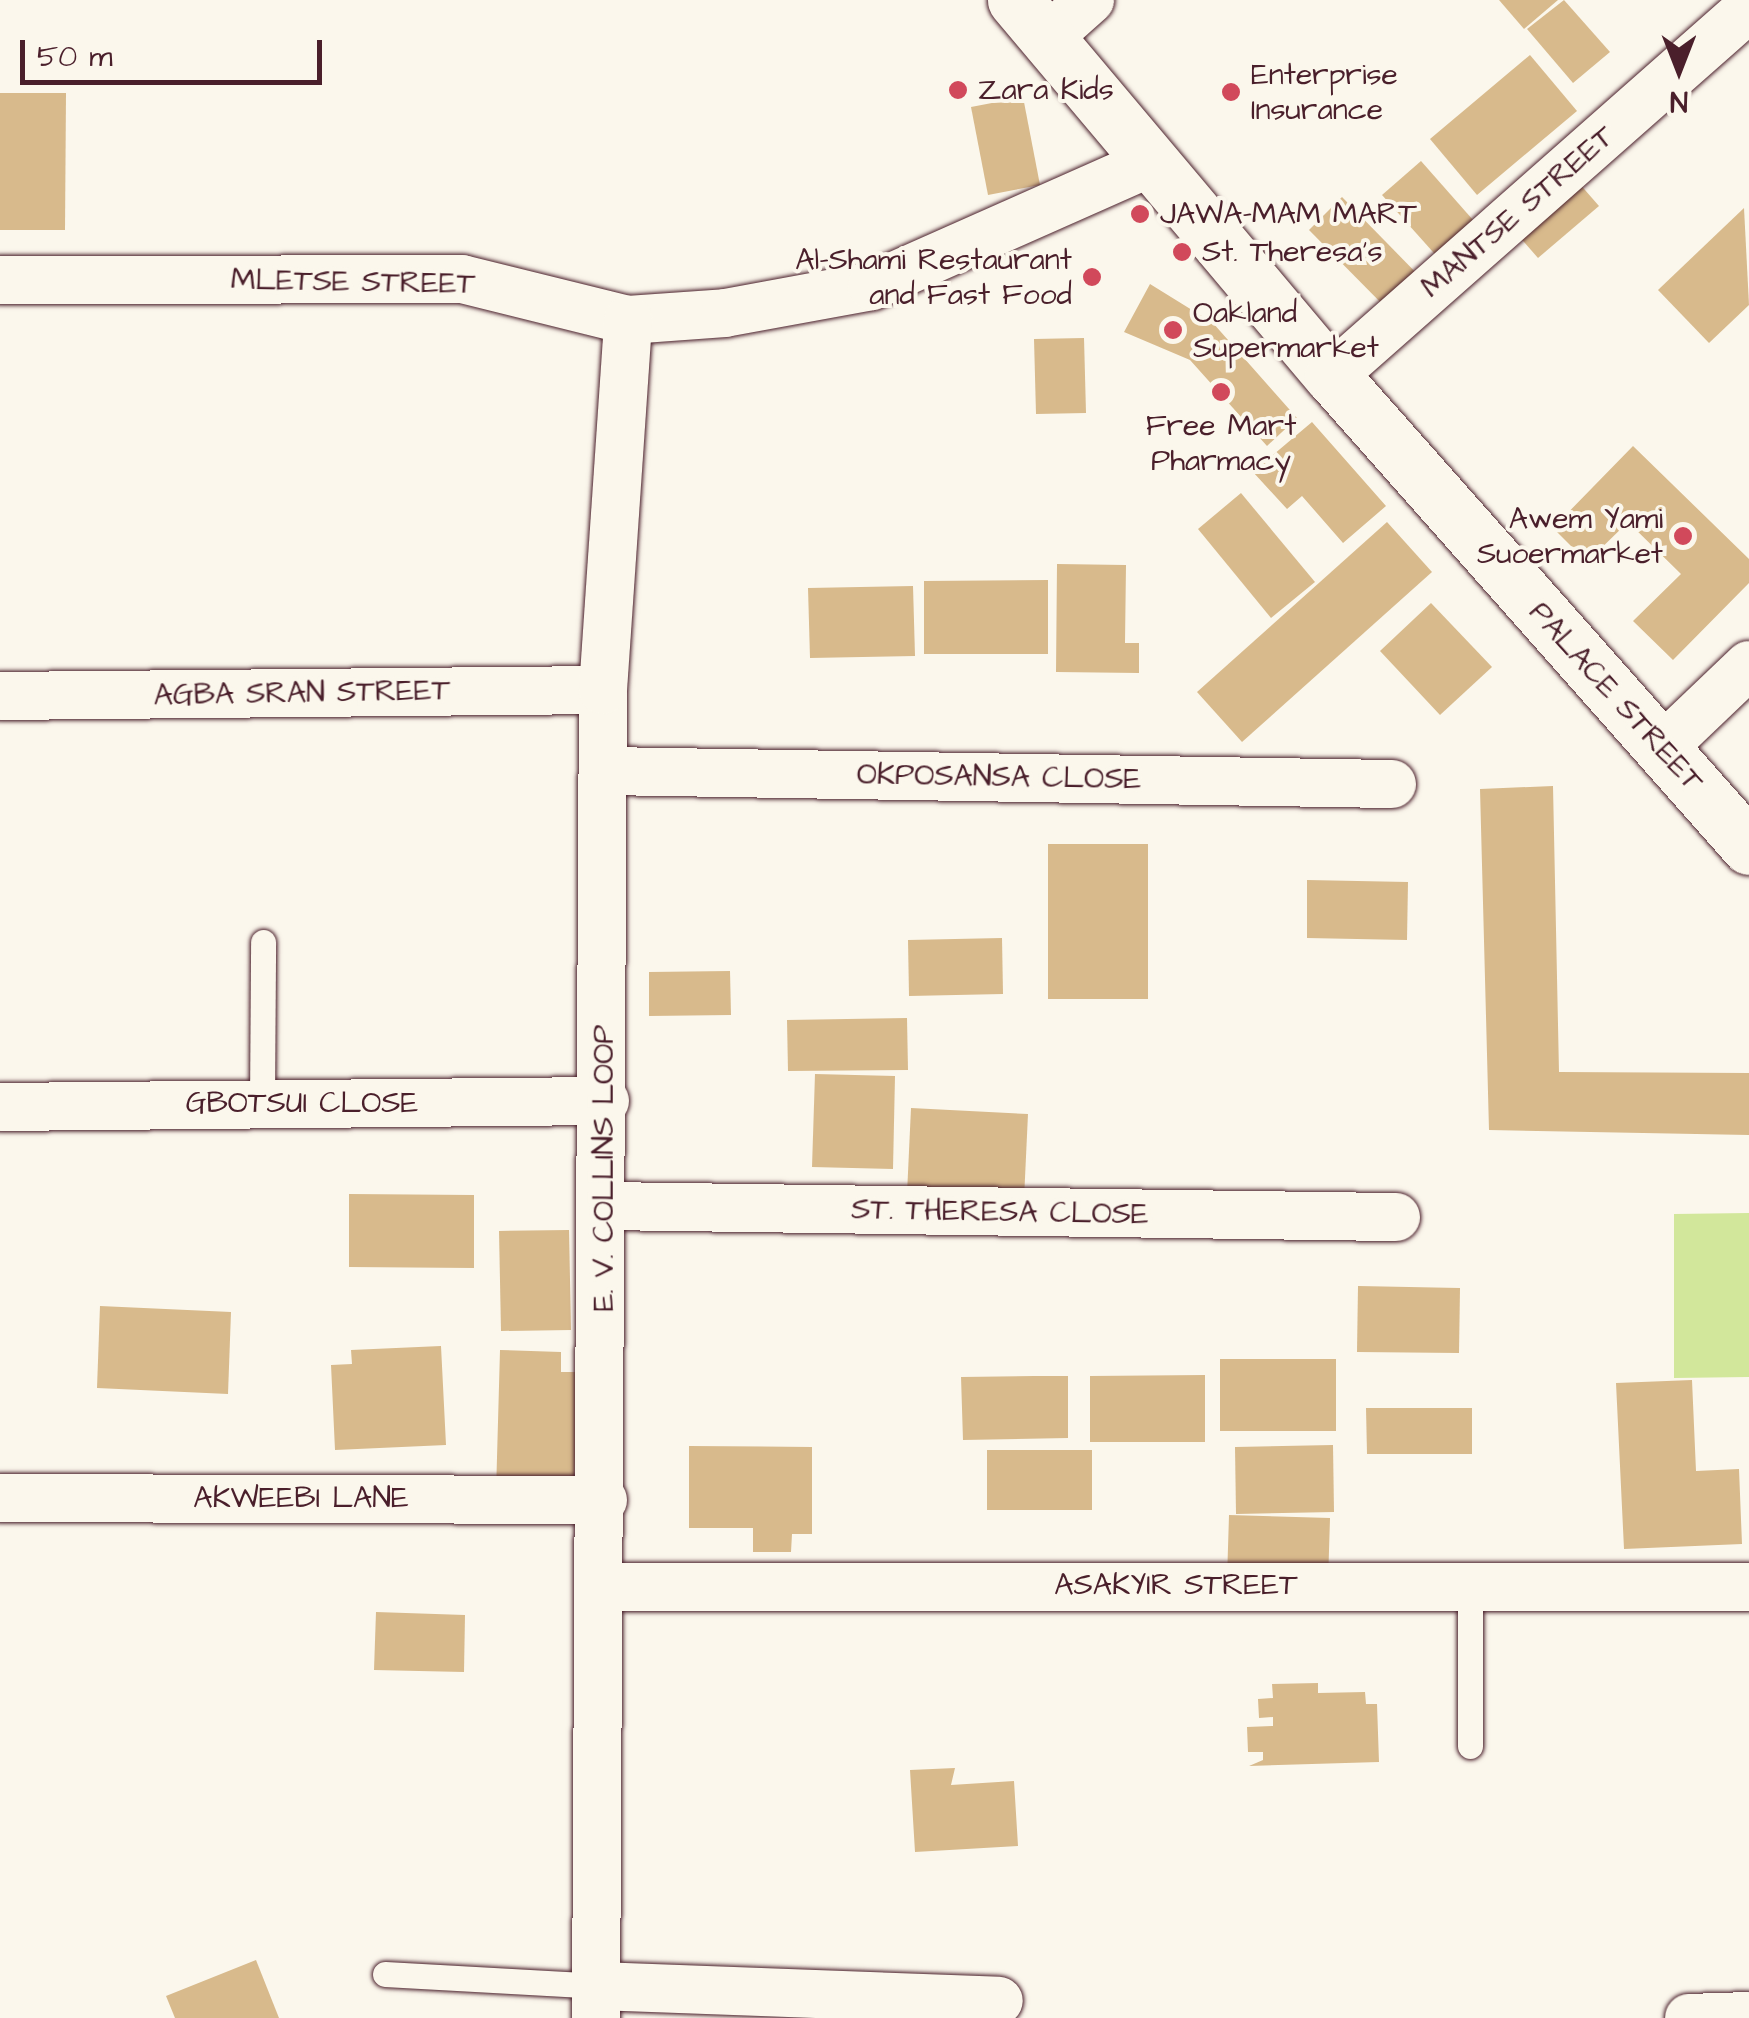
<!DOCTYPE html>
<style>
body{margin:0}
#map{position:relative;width:1749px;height:2018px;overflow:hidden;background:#fbf7ec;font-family:"Architects Daughter",sans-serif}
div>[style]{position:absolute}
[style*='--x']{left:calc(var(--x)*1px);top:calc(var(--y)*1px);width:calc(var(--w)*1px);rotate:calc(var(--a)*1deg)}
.green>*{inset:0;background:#d2e79b}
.building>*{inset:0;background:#d8ba8c}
.roads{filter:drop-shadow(0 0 2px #4a1f2b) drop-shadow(0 0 2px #4a1f2b)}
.lane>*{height:25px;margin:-12.5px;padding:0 12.5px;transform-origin:12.5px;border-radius:12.5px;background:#fbf7ec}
.street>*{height:48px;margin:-24px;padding:0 24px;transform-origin:24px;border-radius:24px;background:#fbf7ec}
.secondary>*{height:55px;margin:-27.5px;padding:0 27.5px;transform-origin:27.5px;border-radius:27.5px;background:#fbf7ec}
.dots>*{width:28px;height:28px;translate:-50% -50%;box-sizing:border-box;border:5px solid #fbf7ec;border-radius:50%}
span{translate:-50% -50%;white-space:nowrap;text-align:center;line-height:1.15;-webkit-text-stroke:8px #fbf7ec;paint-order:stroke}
.poi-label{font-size:30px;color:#4a1f2b}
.left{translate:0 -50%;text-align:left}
.right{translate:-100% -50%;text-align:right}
.street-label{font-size:30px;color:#4a1f2b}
.north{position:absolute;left:1629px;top:20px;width:100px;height:100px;-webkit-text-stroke:8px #fbf7ec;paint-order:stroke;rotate:180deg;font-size:28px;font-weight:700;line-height:40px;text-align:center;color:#4a1f2b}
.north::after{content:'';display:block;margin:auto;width:35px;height:45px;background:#4a1f2b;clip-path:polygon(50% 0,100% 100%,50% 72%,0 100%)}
.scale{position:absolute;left:20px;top:40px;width:302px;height:45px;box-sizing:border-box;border:5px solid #4a1f2b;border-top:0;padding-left:12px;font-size:30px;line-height:35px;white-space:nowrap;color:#4a1f2b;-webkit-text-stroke:8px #fbf7ec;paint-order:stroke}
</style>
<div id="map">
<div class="green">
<i style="clip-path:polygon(1749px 1213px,1749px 1377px,1674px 1378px,1674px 1214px)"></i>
</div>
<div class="building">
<i style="clip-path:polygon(1499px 0,1558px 0,1524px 29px)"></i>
<i style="clip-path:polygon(1564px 0,1610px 52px,1573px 83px,1527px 29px)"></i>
<i style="clip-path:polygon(1530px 55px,1577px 111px,1477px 195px,1430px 139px)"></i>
<i style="clip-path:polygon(0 93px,66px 93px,65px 230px,0 230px)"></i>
<i style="clip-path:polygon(1023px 97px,1040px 185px,988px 195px,971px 107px)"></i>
<i style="clip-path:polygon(1421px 161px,1488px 237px,1450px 271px,1382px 195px)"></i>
<i style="clip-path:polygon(1571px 174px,1599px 206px,1538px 258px,1510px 226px)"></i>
<i style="clip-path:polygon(1342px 197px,1428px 285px,1395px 317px,1309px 230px)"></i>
<i style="clip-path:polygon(1744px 208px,1749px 305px,1709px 343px,1658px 290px)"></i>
<i style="clip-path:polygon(1150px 284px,1213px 323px,1297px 418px,1267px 446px,1190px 360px,1124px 332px)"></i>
<i style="clip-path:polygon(1084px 338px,1086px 413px,1036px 414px,1034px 339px)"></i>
<i style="clip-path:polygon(1312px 422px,1386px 506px,1343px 543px,1302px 496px,1287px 509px,1253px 472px)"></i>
<i style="clip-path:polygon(1633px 446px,1749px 559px,1749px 583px,1673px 660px,1633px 621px,1681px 574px,1628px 522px,1587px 562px,1553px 528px)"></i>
<i style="clip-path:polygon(1241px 493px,1315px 582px,1271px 618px,1198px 529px)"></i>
<i style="clip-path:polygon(1387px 522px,1432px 572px,1242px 742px,1197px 692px)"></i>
<i style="clip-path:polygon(1057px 564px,1126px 565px,1125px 643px,1139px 643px,1139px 673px,1056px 672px)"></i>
<i style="clip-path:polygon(1048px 580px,1048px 654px,924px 654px,924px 581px)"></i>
<i style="clip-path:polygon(913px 586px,915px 656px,810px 658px,808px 588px)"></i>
<i style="clip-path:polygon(1431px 603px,1492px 667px,1440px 715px,1380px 651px)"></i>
<i style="clip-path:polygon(1553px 786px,1559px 1072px,1749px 1073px,1749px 1135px,1489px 1130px,1480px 789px)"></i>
<i style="clip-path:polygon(1048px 844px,1148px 844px,1148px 999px,1048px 999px)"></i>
<i style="clip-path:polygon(1307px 880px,1408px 882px,1407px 940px,1307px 938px)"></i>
<i style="clip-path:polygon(1002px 938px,1003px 994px,909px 996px,908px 940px)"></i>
<i style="clip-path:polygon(730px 971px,731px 1015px,649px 1016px,649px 972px)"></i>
<i style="clip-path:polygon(907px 1018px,908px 1070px,788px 1071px,787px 1020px)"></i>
<i style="clip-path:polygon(815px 1074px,895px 1076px,893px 1169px,812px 1167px)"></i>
<i style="clip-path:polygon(911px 1108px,1028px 1114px,1024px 1199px,907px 1194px)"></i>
<i style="clip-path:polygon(349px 1194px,474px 1195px,474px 1268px,349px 1267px)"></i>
<i style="clip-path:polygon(569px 1230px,571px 1330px,501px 1331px,499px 1231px)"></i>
<i style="clip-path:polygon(1358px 1286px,1460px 1288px,1459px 1353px,1357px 1352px)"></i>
<i style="clip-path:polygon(100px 1306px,231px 1312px,228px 1394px,97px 1388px)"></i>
<i style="clip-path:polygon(441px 1346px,446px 1445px,335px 1450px,331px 1365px,352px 1364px,351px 1350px)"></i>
<i style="clip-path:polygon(500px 1350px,561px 1352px,561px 1372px,577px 1372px,574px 1495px,496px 1493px)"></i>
<i style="clip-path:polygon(1220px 1359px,1336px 1359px,1336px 1431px,1220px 1431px)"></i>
<i style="clip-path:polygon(1205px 1375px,1205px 1442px,1090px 1442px,1090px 1376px)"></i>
<i style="clip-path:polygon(1034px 1376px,1068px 1376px,1068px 1438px,963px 1440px,961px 1377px)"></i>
<i style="clip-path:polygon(1692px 1380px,1696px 1471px,1739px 1469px,1742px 1544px,1624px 1549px,1616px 1383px)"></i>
<i style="clip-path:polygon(1366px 1408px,1472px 1408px,1472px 1454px,1367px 1454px)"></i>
<i style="clip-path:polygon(1333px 1445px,1334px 1512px,1236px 1514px,1235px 1447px)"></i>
<i style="clip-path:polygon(689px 1446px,812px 1447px,812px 1534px,792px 1534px,791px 1552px,753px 1552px,753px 1528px,689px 1528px)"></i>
<i style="clip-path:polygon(987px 1450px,1092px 1450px,1092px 1510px,987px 1510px)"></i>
<i style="clip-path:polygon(1229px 1515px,1330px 1518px,1328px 1582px,1227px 1580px)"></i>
<i style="clip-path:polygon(376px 1612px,465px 1615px,464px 1672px,374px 1670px)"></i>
<i style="clip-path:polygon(1318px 1683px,1318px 1693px,1365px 1692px,1366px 1704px,1377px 1704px,1379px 1762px,1249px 1766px,1263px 1760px,1263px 1752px,1248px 1752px,1247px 1727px,1273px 1726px,1273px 1717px,1259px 1718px,1258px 1699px,1273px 1698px,1272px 1684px)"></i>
<i style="clip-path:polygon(955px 1768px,951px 1785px,1014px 1781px,1018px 1846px,915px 1852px,910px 1770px)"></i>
<i style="clip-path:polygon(256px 1960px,279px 2018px,175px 2018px,166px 1996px)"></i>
</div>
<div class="roads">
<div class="lane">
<i style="--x:262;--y:1102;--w:160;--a:-89.6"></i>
<i style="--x:1470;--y:1587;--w:159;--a:90"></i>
<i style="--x:385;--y:1974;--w:212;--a:3.2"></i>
</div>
<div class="street">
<i style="--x:1046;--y:39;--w:59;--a:-41.6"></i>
<i style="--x:0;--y:280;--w:462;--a:-0.1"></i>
<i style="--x:462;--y:279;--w:171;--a:13.9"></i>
<i style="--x:628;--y:320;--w:97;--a:-4.1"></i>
<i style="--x:725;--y:313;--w:149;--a:-10.4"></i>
<i style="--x:872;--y:286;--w:306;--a:-23.9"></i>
<i style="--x:1332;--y:376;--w:556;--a:-41.43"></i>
<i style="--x:0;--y:696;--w:603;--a:-0.57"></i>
<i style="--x:1662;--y:748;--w:120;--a:-43.7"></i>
<i style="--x:606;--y:771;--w:786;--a:0.95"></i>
<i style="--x:0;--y:1107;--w:605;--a:-0.57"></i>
<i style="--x:604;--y:1206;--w:792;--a:0.8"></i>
<i style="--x:0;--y:1498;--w:603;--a:0.19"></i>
<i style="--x:603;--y:1587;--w:1146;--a:0"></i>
<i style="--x:597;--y:1986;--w:402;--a:2.1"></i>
<i style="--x:596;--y:2018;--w:1328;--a:-89.7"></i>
<i style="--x:603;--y:690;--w:371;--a:-86.1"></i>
<i style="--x:1689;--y:2018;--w:60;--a:-1.9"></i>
</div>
<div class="secondary">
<i style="--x:1015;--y:0;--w:492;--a:49.9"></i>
<i style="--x:1332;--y:376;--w:629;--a:48.48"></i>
</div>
</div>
<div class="dots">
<i style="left:958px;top:90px;background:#d1495b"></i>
<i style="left:1231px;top:92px;background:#d1495b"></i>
<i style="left:1140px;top:214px;background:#d1495b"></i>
<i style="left:1182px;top:252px;background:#d1495b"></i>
<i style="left:1092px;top:277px;background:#d1495b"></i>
<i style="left:1173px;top:330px;background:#d1495b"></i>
<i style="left:1221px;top:392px;background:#d1495b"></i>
<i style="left:1683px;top:536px;background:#d1495b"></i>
</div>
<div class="poi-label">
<span class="left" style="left:1251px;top:92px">Enterprise<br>Insurance</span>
<span class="left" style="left:978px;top:90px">Zara Kids</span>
<span class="left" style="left:1160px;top:214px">JAWA-MAM MART</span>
<span class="left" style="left:1202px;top:252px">St. Theresa's</span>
<span class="right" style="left:1072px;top:277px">Al-Shami Restaurant<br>and Fast Food</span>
<span class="left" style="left:1193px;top:330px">Oakland<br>Supermarket</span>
<span style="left:1221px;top:443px">Free Mart<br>Pharmacy</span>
<span class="right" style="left:1663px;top:536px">Awem Yami<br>Suoermarket</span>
</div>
<div class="street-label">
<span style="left:1518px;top:212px;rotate:-41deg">MANTSE STREET</span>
<span style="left:353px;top:282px;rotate:1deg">MLETSE STREET</span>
<span style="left:302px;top:693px;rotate:-1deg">AGBA SRAN STREET</span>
<span style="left:1616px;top:697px;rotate:48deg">PALACE STREET</span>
<span style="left:999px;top:777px;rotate:1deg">OKPOSANSA CLOSE</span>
<span style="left:302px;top:1103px">GBOTSUI CLOSE</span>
<span style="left:604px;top:1168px;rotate:-90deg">E. V. COLLINS LOOP</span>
<span style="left:1000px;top:1212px;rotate:1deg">ST. THERESA CLOSE</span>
<span style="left:301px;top:1498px">AKWEEBI LANE</span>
<span style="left:1176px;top:1585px">ASAKYIR STREET</span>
</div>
<div class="north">N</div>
<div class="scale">50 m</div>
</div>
